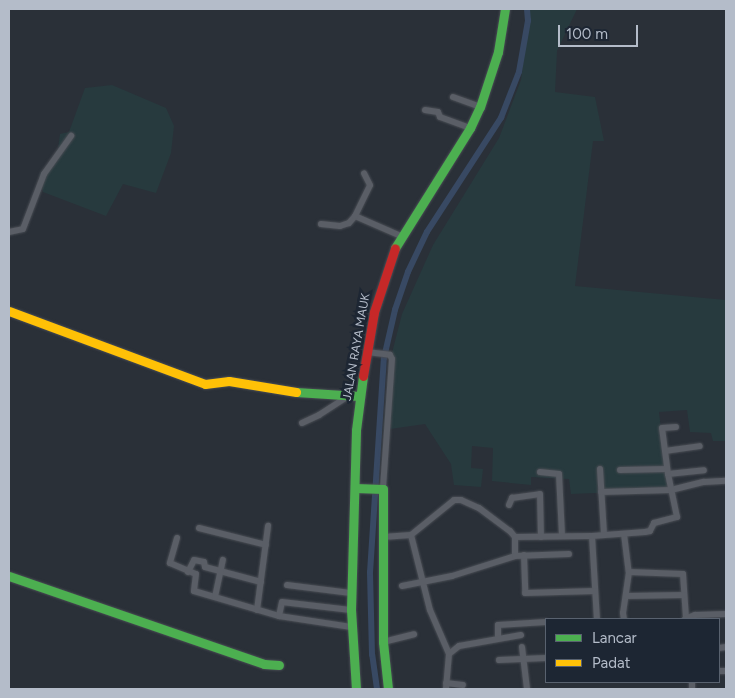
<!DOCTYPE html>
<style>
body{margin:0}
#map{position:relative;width:735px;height:698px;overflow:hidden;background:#2a3038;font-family:Figtree,sans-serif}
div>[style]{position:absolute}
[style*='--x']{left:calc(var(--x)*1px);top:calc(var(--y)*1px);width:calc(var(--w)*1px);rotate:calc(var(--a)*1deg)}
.green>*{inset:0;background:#273a3e}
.canal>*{height:5.5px;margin:-2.75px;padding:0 2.75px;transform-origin:2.75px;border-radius:2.75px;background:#384963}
.roads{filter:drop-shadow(0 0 1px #484c53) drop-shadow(0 0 1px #484c53)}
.street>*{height:6px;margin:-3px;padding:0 3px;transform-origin:3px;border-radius:3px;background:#5a5e66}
.fast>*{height:9px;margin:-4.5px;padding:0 4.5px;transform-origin:4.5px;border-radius:4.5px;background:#4caf50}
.slow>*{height:9px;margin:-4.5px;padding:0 4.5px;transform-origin:4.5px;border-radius:4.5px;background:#ffc107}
.jam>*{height:9px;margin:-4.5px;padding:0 4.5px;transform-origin:4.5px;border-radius:4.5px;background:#c62828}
span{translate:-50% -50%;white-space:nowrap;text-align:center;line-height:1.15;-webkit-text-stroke:5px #1d2633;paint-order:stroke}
.street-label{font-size:12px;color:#b4bcc9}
.frame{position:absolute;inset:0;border:10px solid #b4bcc9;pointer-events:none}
.legend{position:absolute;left:545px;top:618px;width:175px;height:65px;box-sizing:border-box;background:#1d2633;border:1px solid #59626f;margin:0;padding:6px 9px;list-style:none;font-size:15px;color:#b4bcc9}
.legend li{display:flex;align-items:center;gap:10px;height:25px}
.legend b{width:25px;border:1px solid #59626f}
.scale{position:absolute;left:558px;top:25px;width:80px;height:22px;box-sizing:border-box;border:2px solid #b4bcc9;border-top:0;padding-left:6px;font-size:15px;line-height:18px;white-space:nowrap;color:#b4bcc9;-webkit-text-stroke:4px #1d2633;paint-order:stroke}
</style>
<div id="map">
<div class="green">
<i style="clip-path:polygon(530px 9px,577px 9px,557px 51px,555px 92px,595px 97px,604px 141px,593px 141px,575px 286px,726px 300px,726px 441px,713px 441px,711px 433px,690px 432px,687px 410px,659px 412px,668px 490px,571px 494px,569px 479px,531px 477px,531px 485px,492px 481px,493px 448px,472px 446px,471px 468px,483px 469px,481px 487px,454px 485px,451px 464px,425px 424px,383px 430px,391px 357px,402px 314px,433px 245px,499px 138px,521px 80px)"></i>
<i style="clip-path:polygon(112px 85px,166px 108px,174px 126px,171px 153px,156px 193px,123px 184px,106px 216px,43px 192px,39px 175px,57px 156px,60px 134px,69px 132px,85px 88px)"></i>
</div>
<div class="canal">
<i style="--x:377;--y:689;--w:34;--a:-98"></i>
<i style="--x:372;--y:655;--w:82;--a:-91.4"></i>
<i style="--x:370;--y:573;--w:215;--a:-86.3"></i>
<i style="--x:384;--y:358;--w:49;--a:-77.1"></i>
<i style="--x:395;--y:310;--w:40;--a:-71.1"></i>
<i style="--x:408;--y:272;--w:44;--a:-64.6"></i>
<i style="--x:427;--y:232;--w:136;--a:-57"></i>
<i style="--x:501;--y:118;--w:49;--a:-68.6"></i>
<i style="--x:519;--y:72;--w:52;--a:-80"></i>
<i style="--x:528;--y:21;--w:12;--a:-95"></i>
</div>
<div class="roads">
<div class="street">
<i style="--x:453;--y:97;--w:29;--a:20"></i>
<i style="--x:425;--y:110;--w:13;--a:9"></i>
<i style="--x:438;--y:112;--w:5;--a:68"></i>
<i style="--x:440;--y:117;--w:32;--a:20"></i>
<i style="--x:355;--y:216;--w:50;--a:23.5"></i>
<i style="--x:321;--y:224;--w:19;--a:6"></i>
<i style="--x:340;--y:226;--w:9;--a:-18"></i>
<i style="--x:349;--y:223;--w:9;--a:-49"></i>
<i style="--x:355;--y:216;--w:34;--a:-64"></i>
<i style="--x:370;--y:185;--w:13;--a:-117"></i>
<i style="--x:9;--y:232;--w:14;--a:-12"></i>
<i style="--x:23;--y:229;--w:59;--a:-69.1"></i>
<i style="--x:44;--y:174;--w:47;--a:-54.6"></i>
<i style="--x:367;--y:352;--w:23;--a:7"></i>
<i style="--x:390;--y:355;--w:4;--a:63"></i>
<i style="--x:392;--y:359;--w:130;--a:94"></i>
<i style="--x:302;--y:423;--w:19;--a:-25"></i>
<i style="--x:319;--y:415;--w:35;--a:-33"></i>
<i style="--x:665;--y:451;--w:35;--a:-8"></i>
<i style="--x:600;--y:469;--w:66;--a:86.5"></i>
<i style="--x:620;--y:470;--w:47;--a:-1.2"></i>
<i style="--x:540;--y:472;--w:19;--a:6"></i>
<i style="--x:559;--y:474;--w:62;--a:87.2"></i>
<i style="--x:668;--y:474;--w:36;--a:-6"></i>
<i style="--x:601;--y:492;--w:70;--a:-1.6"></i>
<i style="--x:671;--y:490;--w:34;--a:-14"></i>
<i style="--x:704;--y:482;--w:22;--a:-3"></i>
<i style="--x:509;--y:505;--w:8;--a:-67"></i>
<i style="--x:512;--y:498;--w:28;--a:-8"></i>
<i style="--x:540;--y:494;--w:43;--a:88.7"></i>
<i style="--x:199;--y:528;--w:69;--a:14.2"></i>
<i style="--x:624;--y:534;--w:38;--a:83"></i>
<i style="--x:629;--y:572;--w:41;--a:98.3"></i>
<i style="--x:623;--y:613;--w:6;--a:81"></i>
<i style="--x:411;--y:535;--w:77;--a:75.8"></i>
<i style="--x:430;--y:610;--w:48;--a:66.6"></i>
<i style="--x:449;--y:654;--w:35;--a:95"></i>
<i style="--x:592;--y:536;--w:83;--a:86.6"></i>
<i style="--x:383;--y:537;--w:28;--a:-4"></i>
<i style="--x:411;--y:535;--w:55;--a:-39.1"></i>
<i style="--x:454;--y:500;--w:7;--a:0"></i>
<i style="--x:461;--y:500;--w:20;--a:24"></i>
<i style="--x:479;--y:508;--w:39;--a:37"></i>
<i style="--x:510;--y:531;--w:8;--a:50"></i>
<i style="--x:515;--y:537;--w:19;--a:90"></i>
<i style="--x:515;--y:537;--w:77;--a:-0.7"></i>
<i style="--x:592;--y:536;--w:53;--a:-4.3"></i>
<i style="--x:645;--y:532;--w:5;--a:-11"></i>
<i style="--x:650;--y:531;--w:9;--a:-63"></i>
<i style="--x:654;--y:523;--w:24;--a:-15"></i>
<i style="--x:677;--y:517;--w:44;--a:-101.8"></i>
<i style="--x:668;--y:474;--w:46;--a:-97.4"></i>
<i style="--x:662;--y:428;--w:14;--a:-4"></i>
<i style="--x:177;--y:538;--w:26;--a:106"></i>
<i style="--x:170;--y:563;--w:28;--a:23"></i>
<i style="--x:196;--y:574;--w:17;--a:97"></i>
<i style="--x:194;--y:591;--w:89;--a:16.4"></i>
<i style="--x:279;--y:616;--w:73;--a:8.7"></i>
<i style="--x:524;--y:555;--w:38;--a:88"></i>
<i style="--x:525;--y:593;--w:70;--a:-1.6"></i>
<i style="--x:188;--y:572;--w:13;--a:-63"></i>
<i style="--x:194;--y:560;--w:10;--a:11"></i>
<i style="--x:204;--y:562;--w:5;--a:79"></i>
<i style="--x:205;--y:567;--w:58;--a:15"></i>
<i style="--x:629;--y:572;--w:54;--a:2.1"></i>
<i style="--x:683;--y:574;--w:44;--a:86.1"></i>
<i style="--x:287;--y:585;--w:64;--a:7.1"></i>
<i style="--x:402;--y:586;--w:51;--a:-11.3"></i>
<i style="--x:452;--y:576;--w:66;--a:-17.6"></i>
<i style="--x:515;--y:556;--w:54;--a:-2.1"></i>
<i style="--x:626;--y:596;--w:58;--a:-1"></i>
<i style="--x:215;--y:597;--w:38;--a:-78"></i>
<i style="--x:257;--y:610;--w:85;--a:-82.5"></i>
<i style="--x:279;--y:616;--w:14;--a:-78"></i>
<i style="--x:282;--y:602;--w:69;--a:6.6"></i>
<i style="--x:685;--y:619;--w:11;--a:-22"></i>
<i style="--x:695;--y:615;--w:31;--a:-2"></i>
<i style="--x:498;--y:638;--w:13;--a:-90"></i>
<i style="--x:498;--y:625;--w:48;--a:-3.6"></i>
<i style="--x:383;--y:642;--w:32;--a:-14"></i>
<i style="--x:522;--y:647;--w:42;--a:83.2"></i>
<i style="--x:719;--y:648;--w:7;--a:-8"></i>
<i style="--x:449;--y:654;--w:13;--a:-39"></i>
<i style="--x:459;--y:646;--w:63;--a:-10.1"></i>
<i style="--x:499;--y:660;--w:47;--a:-2.4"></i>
<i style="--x:719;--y:671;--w:7;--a:0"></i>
<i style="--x:692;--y:682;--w:7;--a:90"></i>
<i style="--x:446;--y:683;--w:17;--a:7"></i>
</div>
<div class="fast">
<i style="--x:395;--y:248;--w:142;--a:-58"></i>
<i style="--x:470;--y:128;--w:23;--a:-65"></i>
<i style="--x:480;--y:107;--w:58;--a:-71.9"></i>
<i style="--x:498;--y:52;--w:44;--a:-80.8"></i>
<i style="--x:296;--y:392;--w:63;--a:3.6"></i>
<i style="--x:355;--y:488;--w:28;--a:2"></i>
<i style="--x:383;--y:489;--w:153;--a:90"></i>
<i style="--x:383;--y:642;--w:47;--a:83.9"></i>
<i style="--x:9;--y:576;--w:270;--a:19"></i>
<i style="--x:264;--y:664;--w:15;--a:4"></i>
<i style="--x:356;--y:689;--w:79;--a:-93.6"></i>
<i style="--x:351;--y:610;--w:180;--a:-88.4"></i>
<i style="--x:356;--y:430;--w:54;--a:-82.6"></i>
</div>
<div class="slow">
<i style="--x:9;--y:311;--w:209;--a:20.4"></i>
<i style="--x:205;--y:384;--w:24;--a:-7"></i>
<i style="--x:229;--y:381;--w:68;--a:9.3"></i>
</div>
<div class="jam">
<i style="--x:363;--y:376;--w:65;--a:-80.2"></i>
<i style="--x:374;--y:312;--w:67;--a:-71.8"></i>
</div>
</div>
<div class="street-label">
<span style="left:357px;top:347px;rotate:-80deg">JALAN RAYA MAUK</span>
</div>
<div class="frame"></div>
<ul class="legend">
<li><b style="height:6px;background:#4caf50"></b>Lancar</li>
<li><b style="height:6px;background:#ffc107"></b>Padat</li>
</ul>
<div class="scale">100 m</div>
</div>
